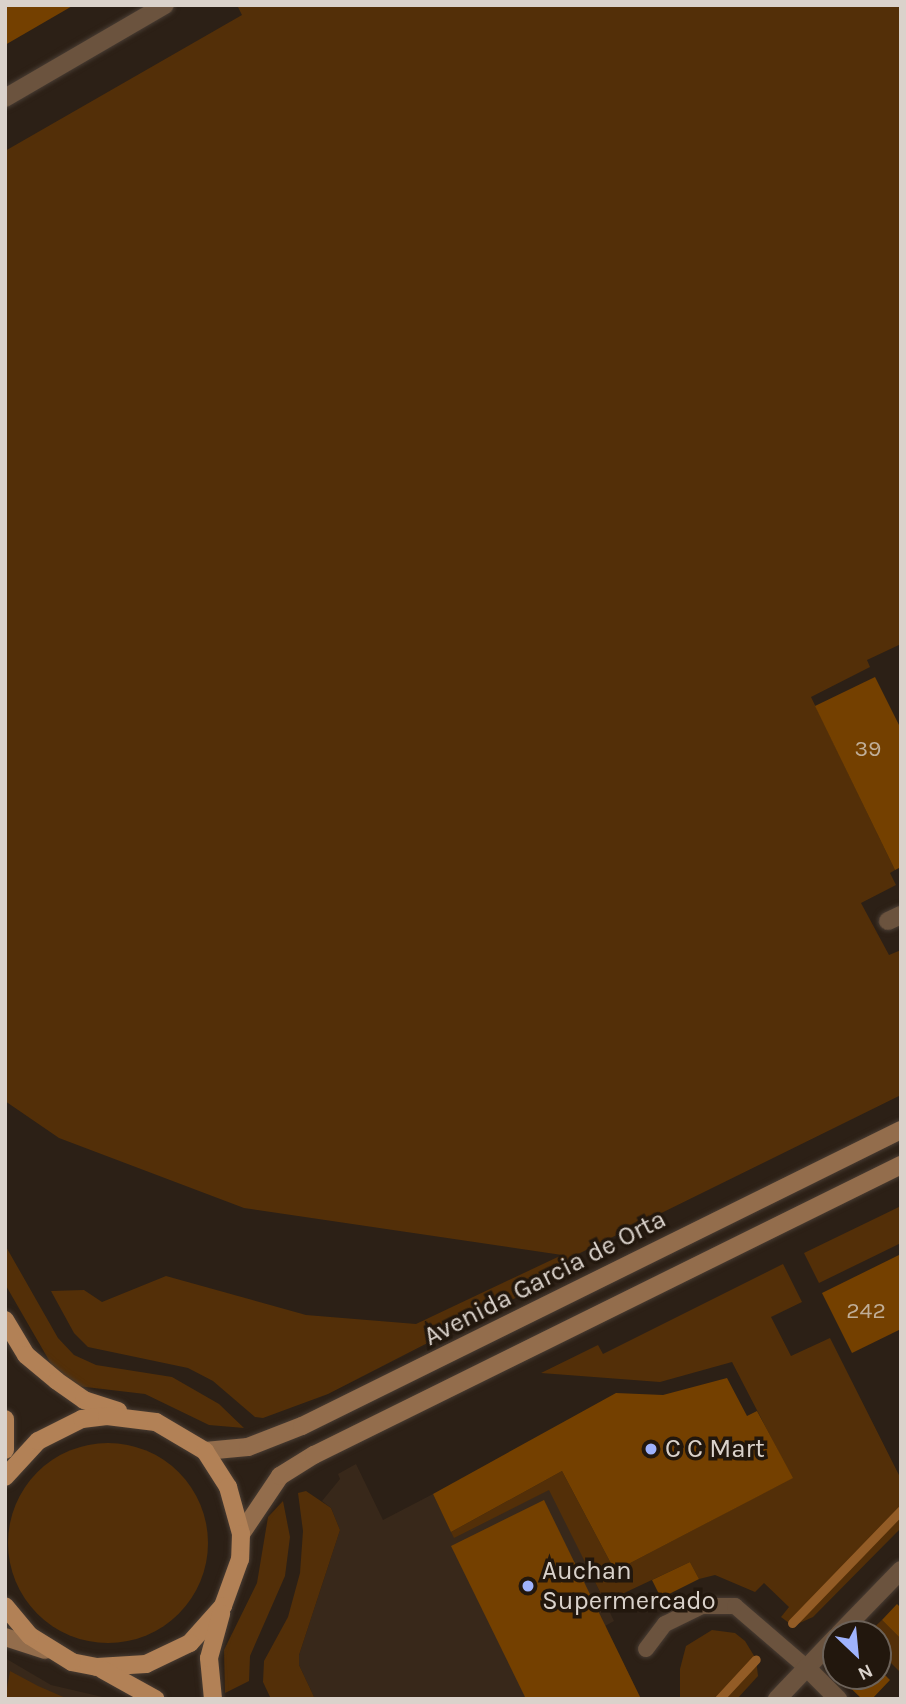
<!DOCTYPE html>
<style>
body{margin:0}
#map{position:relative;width:906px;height:1704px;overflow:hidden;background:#2c2016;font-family:Karla,sans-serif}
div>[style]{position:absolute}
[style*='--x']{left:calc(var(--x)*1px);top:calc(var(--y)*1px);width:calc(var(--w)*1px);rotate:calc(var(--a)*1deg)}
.built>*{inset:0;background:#38281a}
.green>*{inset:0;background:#532f08}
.round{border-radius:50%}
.stream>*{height:9px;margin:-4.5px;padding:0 4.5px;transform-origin:4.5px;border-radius:4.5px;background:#935c26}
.building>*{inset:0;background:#744000}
.roads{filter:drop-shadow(0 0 2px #483c33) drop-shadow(0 0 2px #483c33)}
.lane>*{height:16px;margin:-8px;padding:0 8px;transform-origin:8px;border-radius:8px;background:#6b533e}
.street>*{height:18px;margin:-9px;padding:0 9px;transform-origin:9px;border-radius:9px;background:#6b533e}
.secondary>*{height:18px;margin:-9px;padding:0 9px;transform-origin:9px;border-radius:9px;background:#936d4c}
.primary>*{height:18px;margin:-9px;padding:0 9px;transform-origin:9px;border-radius:9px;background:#b28156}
.dots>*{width:19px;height:19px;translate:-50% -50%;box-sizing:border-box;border:4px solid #22170d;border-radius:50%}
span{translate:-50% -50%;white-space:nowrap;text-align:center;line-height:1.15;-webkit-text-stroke:7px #22170d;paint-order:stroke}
.number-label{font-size:23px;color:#c0ae98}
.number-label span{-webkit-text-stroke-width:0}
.street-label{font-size:26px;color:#dad2cb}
.poi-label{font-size:26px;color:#dad2cb}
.left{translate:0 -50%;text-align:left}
.frame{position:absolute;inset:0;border:7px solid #dad2cb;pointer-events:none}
.north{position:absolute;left:822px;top:1620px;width:70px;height:70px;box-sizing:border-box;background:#22170d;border:2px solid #6c6259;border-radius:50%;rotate:154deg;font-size:19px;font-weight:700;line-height:28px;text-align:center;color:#dad2cb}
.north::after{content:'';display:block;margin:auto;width:24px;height:32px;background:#9fb3fd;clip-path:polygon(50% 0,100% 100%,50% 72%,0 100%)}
</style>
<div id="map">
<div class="built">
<i style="clip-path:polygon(356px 1464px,383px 1520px,433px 1494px,454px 1537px,550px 1489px,614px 1621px,605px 1626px,641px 1699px,315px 1699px,299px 1665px,299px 1655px,340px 1530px,331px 1508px,322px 1501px,340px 1479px,338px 1474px)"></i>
<i style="clip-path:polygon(5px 1658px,51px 1685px,111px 1699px,5px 1699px)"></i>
</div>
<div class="green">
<i style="clip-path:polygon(237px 5px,901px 5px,901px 644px,867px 660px,870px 667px,811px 697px,895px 870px,890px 873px,896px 885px,861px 903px,889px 955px,901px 950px,901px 1095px,574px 1256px,572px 1269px,328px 1394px,263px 1418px,255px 1417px,213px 1381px,188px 1368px,88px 1347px,74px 1333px,51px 1291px,84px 1290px,102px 1302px,166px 1276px,306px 1315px,416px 1324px,562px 1255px,244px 1208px,59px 1138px,5px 1101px,5px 151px,242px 15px)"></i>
<i style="clip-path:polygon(901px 1206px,901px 1243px,819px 1283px,804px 1253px)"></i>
<i style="clip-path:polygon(5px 1245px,58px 1338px,74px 1355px,96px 1365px,172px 1377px,219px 1404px,244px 1428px,209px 1425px,145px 1394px,77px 1386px,54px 1369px,5px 1284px)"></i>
<i style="clip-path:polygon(783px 1264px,802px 1302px,771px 1317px,791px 1356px,830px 1338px,901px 1479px,901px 1528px,813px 1617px,793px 1626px,781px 1617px,789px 1607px,764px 1583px,755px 1592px,715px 1575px,699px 1579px,690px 1562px,605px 1602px,549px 1490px,454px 1538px,451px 1532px,562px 1471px,615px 1571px,792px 1478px,732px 1362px,660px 1382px,541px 1373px,598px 1345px,603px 1354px)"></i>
<i class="round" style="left:8px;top:1443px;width:200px;height:200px"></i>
<i style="clip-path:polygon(306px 1491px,331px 1508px,340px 1530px,299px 1655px,299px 1665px,315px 1699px,271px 1699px,263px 1682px,264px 1661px,288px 1617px,300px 1573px,303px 1531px,298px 1493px)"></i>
<i style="clip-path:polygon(283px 1501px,290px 1537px,285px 1576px,250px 1656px,249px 1681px,225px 1693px,224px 1650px,257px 1583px,268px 1517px)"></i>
<i style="clip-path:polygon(882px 1620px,901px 1639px,899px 1671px,878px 1650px,878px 1634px,867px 1634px)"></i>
<i style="clip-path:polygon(712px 1630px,735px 1633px,745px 1641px,756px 1659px,758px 1676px,737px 1699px,680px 1699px,680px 1669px,686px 1646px)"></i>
<i style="clip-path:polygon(10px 1671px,38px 1686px,68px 1699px,5px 1699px)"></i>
</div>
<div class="stream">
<i style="--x:792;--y:1623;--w:157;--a:-46"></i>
<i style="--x:719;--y:1699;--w:54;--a:-47.2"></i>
</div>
<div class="building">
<i style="clip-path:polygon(5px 5px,74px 5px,5px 45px)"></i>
<i style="clip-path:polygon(875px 677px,901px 729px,901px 867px,895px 870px,815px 706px)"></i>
<i style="clip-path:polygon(901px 1254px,901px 1329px,852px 1353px,822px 1293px)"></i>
<i style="clip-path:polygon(727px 1378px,747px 1416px,757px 1411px,793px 1478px,615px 1571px,562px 1471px,451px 1532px,433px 1494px,616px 1393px,663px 1395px)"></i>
<i style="clip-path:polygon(544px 1500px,605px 1625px,641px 1699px,526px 1699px,451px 1546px)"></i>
<i style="clip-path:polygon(690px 1562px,699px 1579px,661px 1598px,652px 1580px)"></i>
<i style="clip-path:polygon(897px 1604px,901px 1608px,901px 1639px,882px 1620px)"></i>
<i style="clip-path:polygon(878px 1668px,890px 1680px,872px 1699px,862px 1699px,838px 1676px,878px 1676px)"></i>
</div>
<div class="roads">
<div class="lane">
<i style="--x:646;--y:1649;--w:31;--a:-53"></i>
<i style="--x:665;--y:1624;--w:41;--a:-25.9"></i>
<i style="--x:702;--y:1606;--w:33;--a:0"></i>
<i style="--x:735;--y:1606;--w:95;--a:40.7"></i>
</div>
<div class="street">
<i style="--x:5;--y:98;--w:185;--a:-30.2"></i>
<i style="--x:888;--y:921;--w:14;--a:-25"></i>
<i style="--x:839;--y:1634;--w:89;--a:-45.9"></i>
<i style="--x:807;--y:1668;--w:44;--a:45"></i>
<i style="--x:777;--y:1699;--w:86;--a:-46.4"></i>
</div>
<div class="secondary">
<i style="--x:205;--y:1451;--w:43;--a:-5.3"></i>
<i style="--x:248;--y:1447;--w:58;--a:-21.3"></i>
<i style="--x:302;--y:1426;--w:668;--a:-26.3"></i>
<i style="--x:241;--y:1534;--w:70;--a:-56.1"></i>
<i style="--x:280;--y:1476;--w:40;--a:-32"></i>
<i style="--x:314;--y:1455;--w:655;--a:-26.29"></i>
<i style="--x:5;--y:1637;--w:42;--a:18"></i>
</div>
<div class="primary">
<i style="--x:5;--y:1320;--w:41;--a:59"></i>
<i style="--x:26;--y:1355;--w:40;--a:40"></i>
<i style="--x:57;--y:1381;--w:33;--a:35"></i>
<i style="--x:84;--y:1400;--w:36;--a:18"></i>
<i style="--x:5;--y:1419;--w:31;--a:90"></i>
<i style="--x:5;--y:1477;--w:49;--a:-47.5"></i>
<i style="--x:38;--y:1441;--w:49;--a:-26.6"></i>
<i style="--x:82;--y:1419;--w:25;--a:-7"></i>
<i style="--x:107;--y:1416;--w:49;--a:7"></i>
<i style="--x:156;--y:1422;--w:57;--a:30.6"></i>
<i style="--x:205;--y:1451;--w:43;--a:57.4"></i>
<i style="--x:228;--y:1487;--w:49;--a:74.5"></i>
<i style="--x:241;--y:1534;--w:25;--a:92"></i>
<i style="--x:240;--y:1559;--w:50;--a:109.9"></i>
<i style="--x:223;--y:1606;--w:50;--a:131.7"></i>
<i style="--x:190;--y:1643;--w:49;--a:154.5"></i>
<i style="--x:146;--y:1664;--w:49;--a:176.5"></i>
<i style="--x:97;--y:1667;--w:25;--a:-169"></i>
<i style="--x:72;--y:1662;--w:49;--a:-148.2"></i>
<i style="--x:30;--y:1636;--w:39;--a:-130"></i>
<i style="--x:103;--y:1670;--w:60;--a:29.1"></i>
<i style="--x:213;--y:1699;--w:41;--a:-95.6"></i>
<i style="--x:209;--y:1658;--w:46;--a:-74.7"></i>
</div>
</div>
<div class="dots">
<i style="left:651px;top:1449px;background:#9fb3fd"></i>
<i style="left:528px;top:1586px;background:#9fb3fd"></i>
</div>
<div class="number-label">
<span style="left:868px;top:749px">39</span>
<span style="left:866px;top:1311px">242</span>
</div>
<div class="street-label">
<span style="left:545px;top:1278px;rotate:-27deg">Avenida Garcia de Orta</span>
</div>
<div class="poi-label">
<span class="left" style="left:665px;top:1449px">C C Mart</span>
<span class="left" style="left:542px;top:1586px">Auchan<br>Supermercado</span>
</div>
<div class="frame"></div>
<div class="north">N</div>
</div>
